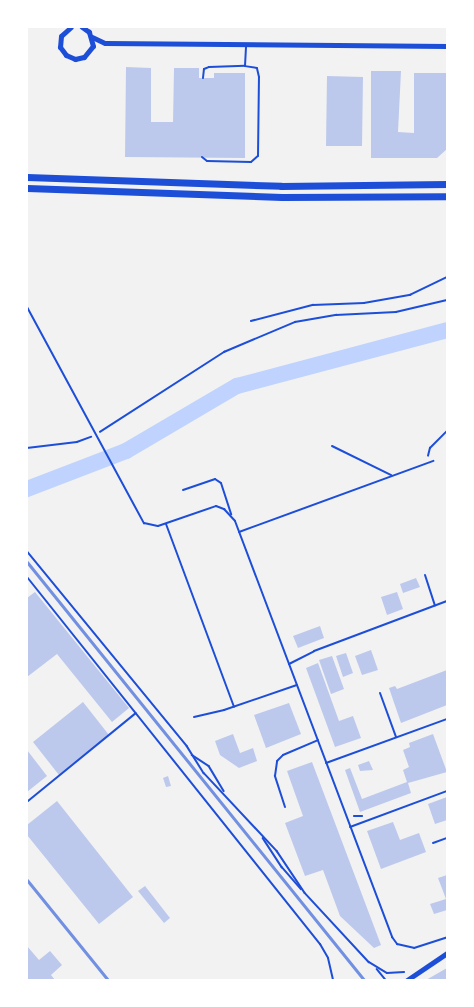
<!DOCTYPE html>
<style>
body{margin:0}
#map{position:relative;width:474px;height:1007px;overflow:hidden;background:#f2f2f2;font-family:"PT Sans Narrow",sans-serif}
div>[style]{position:absolute}
[style*='--x']{left:calc(var(--x)*1px);top:calc(var(--y)*1px);width:calc(var(--w)*1px);rotate:calc(var(--a)*1deg)}
.river>*{height:16px;margin:-8px;padding:0 8px;transform-origin:8px;border-radius:8px;background:#bfd3fe}
.building>*{inset:0;background:#bdc9ec}
.path>*{height:1.5px;margin:-0.75px;padding:0 0.75px;transform-origin:0.75px;border-radius:0.75px;background:#1d4ed8}
.service>*{height:2px;margin:-1px;padding:0 1px;transform-origin:1px;border-radius:1px;background:#1d4ed8}
.minor>*{height:5px;margin:-2.5px;padding:0 2.5px;transform-origin:2.5px;border-radius:2.5px;background:#1d4ed8}
.tertiary>*{height:7px;margin:-3.5px;padding:0 3.5px;transform-origin:3.5px;border-radius:3.5px;background:#1d4ed8}
.rail>*{height:3px;margin:-1.5px;padding:0 1.5px;transform-origin:1.5px;border-radius:1.5px;background:#7290e2}
span{translate:-50% -50%;white-space:nowrap;text-align:center;line-height:1.15;-webkit-text-stroke:4.5px #fff;paint-order:stroke}
.frame{position:absolute;inset:0;border:28px solid #fff;pointer-events:none}
</style>
<div id="map">
<div class="river">
<i style="--x:27;--y:489;--w:106;--a:-21"></i>
<i style="--x:126;--y:451;--w:129;--a:-30.4"></i>
<i style="--x:237;--y:386;--w:217;--a:-14.9"></i>
</div>
<div class="building">
<i style="clip-path:polygon(126px 67px,151px 68px,151px 122px,173px 122px,174px 68px,199px 68px,199px 78px,214px 78px,214px 73px,245px 73px,245px 158px,125px 157px)"></i>
<i style="clip-path:polygon(371px 71px,401px 71px,398px 132px,414px 133px,414px 73px,447px 73px,447px 149px,437px 158px,371px 158px)"></i>
<i style="clip-path:polygon(327px 76px,363px 77px,362px 146px,326px 146px)"></i>
<i style="clip-path:polygon(416px 578px,420px 587px,403px 593px,400px 584px)"></i>
<i style="clip-path:polygon(35px 592px,129px 708px,112px 722px,57px 654px,27px 677px,27px 598px)"></i>
<i style="clip-path:polygon(397px 592px,403px 609px,387px 615px,381px 597px)"></i>
<i style="clip-path:polygon(320px 626px,324px 638px,298px 648px,293px 636px)"></i>
<i style="clip-path:polygon(371px 650px,378px 670px,362px 675px,355px 656px)"></i>
<i style="clip-path:polygon(346px 653px,353px 673px,343px 677px,336px 656px)"></i>
<i style="clip-path:polygon(332px 656px,344px 689px,331px 694px,319px 660px)"></i>
<i style="clip-path:polygon(318px 663px,339px 721px,353px 716px,361px 738px,335px 747px,306px 668px)"></i>
<i style="clip-path:polygon(447px 670px,447px 705px,401px 723px,389px 688px,395px 686px,397px 689px)"></i>
<i style="clip-path:polygon(83px 702px,109px 735px,59px 775px,33px 742px)"></i>
<i style="clip-path:polygon(289px 703px,301px 734px,266px 748px,254px 715px)"></i>
<i style="clip-path:polygon(233px 734px,240px 753px,253px 748px,257px 761px,239px 768px,220px 755px,215px 741px)"></i>
<i style="clip-path:polygon(433px 734px,447px 772px,408px 783px,411px 793px,360px 812px,345px 770px,350px 768px,362px 799px,407px 782px,403px 770px,409px 767px,403px 750px,410px 747px,409px 743px)"></i>
<i style="clip-path:polygon(27px 750px,47px 776px,27px 792px)"></i>
<i style="clip-path:polygon(369px 761px,373px 770px,360px 771px,358px 765px)"></i>
<i style="clip-path:polygon(312px 762px,381px 945px,374px 948px,340px 916px,323px 870px,305px 876px,285px 823px,303px 816px,287px 771px)"></i>
<i style="clip-path:polygon(168px 776px,171px 786px,166px 787px,163px 778px)"></i>
<i style="clip-path:polygon(447px 797px,447px 820px,435px 824px,428px 804px)"></i>
<i style="clip-path:polygon(57px 801px,133px 897px,99px 924px,27px 835px,27px 825px)"></i>
<i style="clip-path:polygon(393px 822px,400px 840px,419px 833px,426px 852px,381px 869px,367px 831px)"></i>
<i style="clip-path:polygon(447px 875px,447px 910px,434px 914px,430px 904px,446px 899px,438px 878px)"></i>
<i style="clip-path:polygon(145px 886px,170px 918px,164px 923px,138px 891px)"></i>
<i style="clip-path:polygon(27px 946px,39px 960px,50px 951px,62px 965px,51px 975px,55px 980px,27px 980px)"></i>
<i style="clip-path:polygon(447px 968px,447px 980px,426px 980px)"></i>
</div>
<div class="path">
<i style="--x:251;--y:321;--w:64;--a:-14.5"></i>
<i style="--x:313;--y:305;--w:51;--a:-2.2"></i>
<i style="--x:364;--y:303;--w:47;--a:-9.9"></i>
<i style="--x:410;--y:295;--w:41;--a:-25.9"></i>
<i style="--x:100;--y:432;--w:148;--a:-32.8"></i>
<i style="--x:224;--y:352;--w:77;--a:-22.9"></i>
<i style="--x:295;--y:322;--w:42;--a:-9.7"></i>
<i style="--x:336;--y:315;--w:60;--a:-2.9"></i>
<i style="--x:396;--y:312;--w:52;--a:-13.2"></i>
<i style="--x:27;--y:448;--w:50;--a:-6.8"></i>
<i style="--x:77;--y:442;--w:15;--a:-20"></i>
<i style="--x:428;--y:456;--w:8;--a:-76"></i>
<i style="--x:430;--y:448;--w:24;--a:-45"></i>
<i style="--x:27;--y:551;--w:252;--a:50.6"></i>
<i style="--x:187;--y:746;--w:32;--a:58"></i>
<i style="--x:204;--y:773;--w:107;--a:46.9"></i>
<i style="--x:277;--y:851;--w:50;--a:56.3"></i>
<i style="--x:192;--y:755;--w:20;--a:33"></i>
<i style="--x:209;--y:766;--w:29;--a:59"></i>
<i style="--x:354;--y:816;--w:8;--a:0"></i>
<i style="--x:263;--y:838;--w:35;--a:57"></i>
<i style="--x:282;--y:867;--w:29;--a:49"></i>
<i style="--x:305;--y:893;--w:94;--a:47.2"></i>
<i style="--x:369;--y:962;--w:21;--a:31"></i>
<i style="--x:387;--y:973;--w:17;--a:-3"></i>
<i style="--x:377;--y:969;--w:14;--a:51"></i>
</div>
<div class="service">
<i style="--x:203;--y:78;--w:9;--a:-84"></i>
<i style="--x:204;--y:69;--w:5;--a:-22"></i>
<i style="--x:209;--y:67;--w:36;--a:-2"></i>
<i style="--x:202;--y:157;--w:6;--a:39"></i>
<i style="--x:207;--y:161;--w:44;--a:1.3"></i>
<i style="--x:251;--y:162;--w:9;--a:-41"></i>
<i style="--x:258;--y:156;--w:79;--a:-89.3"></i>
<i style="--x:259;--y:77;--w:9;--a:-103"></i>
<i style="--x:257;--y:68;--w:12;--a:-171"></i>
<i style="--x:245;--y:66;--w:21;--a:-87"></i>
<i style="--x:27;--y:307;--w:246;--a:61.6"></i>
<i style="--x:144;--y:523;--w:14;--a:12"></i>
<i style="--x:158;--y:526;--w:61;--a:-19"></i>
<i style="--x:216;--y:506;--w:9;--a:21"></i>
<i style="--x:224;--y:509;--w:16;--a:47"></i>
<i style="--x:235;--y:521;--w:445;--a:69.3"></i>
<i style="--x:392;--y:937;--w:9;--a:54"></i>
<i style="--x:397;--y:944;--w:17;--a:13"></i>
<i style="--x:414;--y:948;--w:35;--a:-18"></i>
<i style="--x:332;--y:446;--w:66;--a:26.2"></i>
<i style="--x:183;--y:490;--w:34;--a:-19"></i>
<i style="--x:215;--y:479;--w:7;--a:34"></i>
<i style="--x:221;--y:483;--w:33;--a:72"></i>
<i style="--x:166;--y:524;--w:195;--a:69.6"></i>
<i style="--x:239;--y:532;--w:207;--a:-20.1"></i>
<i style="--x:425;--y:575;--w:32;--a:72"></i>
<i style="--x:27;--y:577;--w:470;--a:51.4"></i>
<i style="--x:320;--y:944;--w:16;--a:60"></i>
<i style="--x:328;--y:958;--w:23;--a:77"></i>
<i style="--x:289;--y:664;--w:28;--a:-27"></i>
<i style="--x:314;--y:651;--w:142;--a:-20.6"></i>
<i style="--x:380;--y:693;--w:47;--a:70"></i>
<i style="--x:194;--y:717;--w:31;--a:-13"></i>
<i style="--x:224;--y:710;--w:77;--a:-18.9"></i>
<i style="--x:326;--y:763;--w:129;--a:-20"></i>
<i style="--x:28;--y:801;--w:139;--a:-39.2"></i>
<i style="--x:285;--y:807;--w:33;--a:-108"></i>
<i style="--x:275;--y:776;--w:15;--a:-82"></i>
<i style="--x:277;--y:761;--w:8;--a:-45"></i>
<i style="--x:283;--y:755;--w:38;--a:-23"></i>
<i style="--x:350;--y:827;--w:103;--a:-20.4"></i>
<i style="--x:433;--y:843;--w:15;--a:-20"></i>
</div>
<div class="minor">
<i style="--x:71;--y:27;--w:13;--a:138"></i>
<i style="--x:61;--y:36;--w:11;--a:95"></i>
<i style="--x:60;--y:47;--w:10;--a:53"></i>
<i style="--x:66;--y:55;--w:10;--a:24"></i>
<i style="--x:75;--y:59;--w:9;--a:-13"></i>
<i style="--x:84;--y:57;--w:14;--a:-51"></i>
<i style="--x:93;--y:46;--w:15;--a:-106"></i>
<i style="--x:89;--y:32;--w:9;--a:-144"></i>
<i style="--x:92;--y:37;--w:14;--a:25"></i>
<i style="--x:105;--y:43;--w:342;--a:0.5"></i>
<i style="--x:407;--y:980;--w:48;--a:-34"></i>
</div>
<div class="tertiary">
<i style="--x:27;--y:177;--w:254;--a:2"></i>
<i style="--x:281;--y:186;--w:166;--a:-0.7"></i>
<i style="--x:27;--y:188;--w:255;--a:2"></i>
<i style="--x:282;--y:197;--w:165;--a:-0.3"></i>
</div>
<div class="rail">
<i style="--x:27;--y:562;--w:537;--a:51.12"></i>
<i style="--x:27;--y:880;--w:129;--a:51"></i>
</div>
<div class="frame"></div>
</div>
